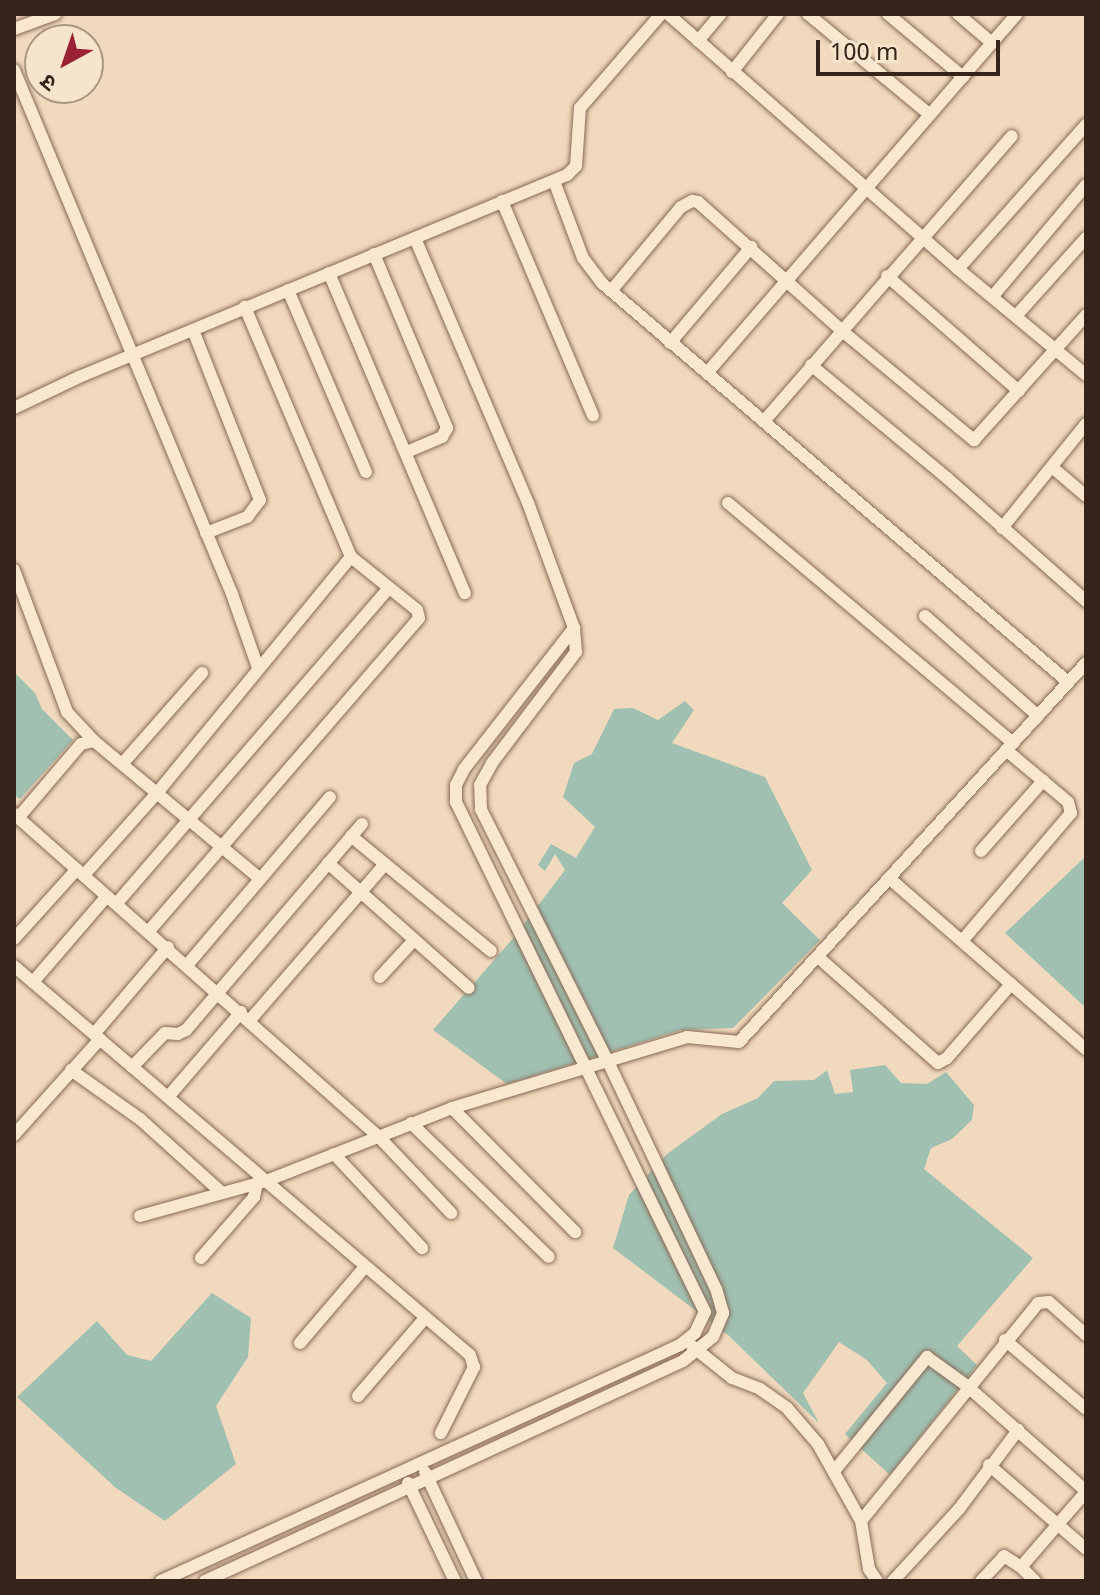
<!DOCTYPE html>
<meta charset="utf-8">
<style>
body{margin:0}
#map{position:relative;width:1100px;height:1595px;overflow:hidden;background:#f0d9bc;font-family:Georgia,"Noto Sans Devanagari",serif}
div>[style]{position:absolute}
[style*='--x']{left:calc(var(--x)*1px);top:calc(var(--y)*1px);width:calc(var(--w)*1px);rotate:calc(var(--a)*1deg)}
.water>*{inset:0;background:#a0c0b2}
.roads{filter:drop-shadow(0 0 2px #886955) drop-shadow(0 0 2px #886955)}
.street>*{height:12px;margin:-6px;padding:0 6px;transform-origin:6px;border-radius:6px;background:#fae7cf}
span{translate:-50% -50%;white-space:nowrap;text-align:center;line-height:1.15;-webkit-text-stroke:6px #f7e4cc;paint-order:stroke}
.frame{position:absolute;inset:0;border:16px solid #36241a;pointer-events:none}
.north{position:absolute;left:24px;top:24px;width:80px;height:80px;box-sizing:border-box;background:#f7e4cc;border:2px solid #aa9785;border-radius:50%;rotate:220deg;font-size:22px;font-weight:700;line-height:32px;text-align:center;color:#36241a}
.north::after{content:'';display:block;margin:auto;width:28px;height:36px;background:#9a2234;clip-path:polygon(50% 0,100% 100%,50% 72%,0 100%)}
.scale{position:absolute;left:816px;top:40px;width:184px;height:36px;box-sizing:border-box;border:4px solid #36241a;border-top:0;padding-left:10px;font-size:24px;line-height:28px;white-space:nowrap;color:#36241a;-webkit-text-stroke:6px #f7e4cc;paint-order:stroke}
</style>
<div id="map">
<div class="water">
<i style="clip-path:polygon(14px 672px,35px 693px,42px 709px,73px 740px,20px 799px,14px 795px)"></i>
<i style="clip-path:polygon(685px 701px,694px 710px,672px 743px,765px 777px,812px 870px,782px 903px,820px 940px,733px 1028px,681px 1030px,507px 1084px,433px 1030px,515px 936px,565px 870px,555px 854px,545px 871px,538px 865px,551px 844px,576px 858px,595px 827px,563px 797px,574px 763px,592px 754px,614px 709px,633px 708px,658px 720px)"></i>
<i style="clip-path:polygon(1086px 856px,1086px 1008px,1005px 933px)"></i>
<i style="clip-path:polygon(885px 1065px,901px 1083px,927px 1084px,946px 1072px,974px 1105px,972px 1120px,952px 1139px,931px 1148px,924px 1169px,1033px 1258px,957px 1346px,977px 1365px,890px 1475px,845px 1434px,887px 1383px,867px 1360px,839px 1342px,803px 1393px,819px 1423px,728px 1335px,613px 1248px,629px 1195px,667px 1154px,722px 1114px,758px 1098px,774px 1081px,814px 1080px,827px 1070px,835px 1094px,853px 1092px,850px 1070px)"></i>
<i style="clip-path:polygon(212px 1293px,251px 1318px,248px 1357px,216px 1406px,236px 1464px,165px 1521px,116px 1488px,17px 1397px,97px 1321px,127px 1355px,151px 1361px)"></i>
</div>
<div class="roads">
<div class="street">
<i style="--x:668;--y:14;--w:386;--a:41.3"></i>
<i style="--x:958;--y:269;--w:166;--a:39.6"></i>
<i style="--x:808;--y:14;--w:158;--a:39.6"></i>
<i style="--x:888;--y:14;--w:98;--a:40"></i>
<i style="--x:958;--y:14;--w:45;--a:40.5"></i>
<i style="--x:14;--y:29;--w:44;--a:-20.1"></i>
<i style="--x:698;--y:41;--w:35;--a:-50"></i>
<i style="--x:14;--y:70;--w:568;--a:67.41"></i>
<i style="--x:232;--y:594;--w:78;--a:70.6"></i>
<i style="--x:732;--y:72;--w:74;--a:-51.6"></i>
<i style="--x:554;--y:181;--w:82;--a:69.4"></i>
<i style="--x:583;--y:258;--w:31;--a:53"></i>
<i style="--x:602;--y:283;--w:613;--a:40.57"></i>
<i style="--x:502;--y:201;--w:233;--a:67"></i>
<i style="--x:374;--y:254;--w:189;--a:67.2"></i>
<i style="--x:447;--y:428;--w:10;--a:119"></i>
<i style="--x:442;--y:437;--w:39;--a:157"></i>
<i style="--x:958;--y:269;--w:193;--a:-48.4"></i>
<i style="--x:329;--y:273;--w:348;--a:67"></i>
<i style="--x:887;--y:276;--w:175;--a:41.1"></i>
<i style="--x:288;--y:290;--w:198;--a:66.8"></i>
<i style="--x:611;--y:291;--w:109;--a:-50.2"></i>
<i style="--x:681;--y:207;--w:13;--a:-29"></i>
<i style="--x:692;--y:201;--w:6;--a:9"></i>
<i style="--x:698;--y:202;--w:192;--a:41.8"></i>
<i style="--x:841;--y:330;--w:173;--a:39.6"></i>
<i style="--x:974;--y:440;--w:168;--a:-48.1"></i>
<i style="--x:993;--y:296;--w:145;--a:-50"></i>
<i style="--x:1016;--y:316;--w:105;--a:-48.1"></i>
<i style="--x:193;--y:330;--w:183;--a:68.5"></i>
<i style="--x:260;--y:500;--w:21;--a:127"></i>
<i style="--x:247;--y:517;--w:44;--a:158.7"></i>
<i style="--x:670;--y:343;--w:126;--a:-49.8"></i>
<i style="--x:811;--y:365;--w:177;--a:39.7"></i>
<i style="--x:947;--y:478;--w:186;--a:41.5"></i>
<i style="--x:707;--y:373;--w:474;--a:-49.2"></i>
<i style="--x:14;--y:408;--w:72;--a:-25.5"></i>
<i style="--x:79;--y:377;--w:528;--a:-22.49"></i>
<i style="--x:567;--y:175;--w:13;--a:-45"></i>
<i style="--x:576;--y:166;--w:58;--a:-86.1"></i>
<i style="--x:580;--y:108;--w:124;--a:-49.2"></i>
<i style="--x:765;--y:420;--w:376;--a:-49"></i>
<i style="--x:1052;--y:467;--w:45;--a:40.5"></i>
<i style="--x:728;--y:503;--w:373;--a:40.1"></i>
<i style="--x:1002;--y:528;--w:134;--a:-51.1"></i>
<i style="--x:14;--y:570;--w:152;--a:69.5"></i>
<i style="--x:67;--y:712;--w:40;--a:47"></i>
<i style="--x:925;--y:616;--w:151;--a:41.5"></i>
<i style="--x:123;--y:763;--w:120;--a:-48.7"></i>
<i style="--x:14;--y:814;--w:487;--a:41.5"></i>
<i style="--x:379;--y:1137;--w:105;--a:46.5"></i>
<i style="--x:18;--y:818;--w:97;--a:-49.6"></i>
<i style="--x:81;--y:744;--w:13;--a:-13"></i>
<i style="--x:94;--y:741;--w:216;--a:39.7"></i>
<i style="--x:351;--y:836;--w:181;--a:39.4"></i>
<i style="--x:981;--y:851;--w:94;--a:-48.5"></i>
<i style="--x:328;--y:863;--w:188;--a:41.6"></i>
<i style="--x:84;--y:875;--w:110;--a:-48.3"></i>
<i style="--x:157;--y:793;--w:306;--a:-50.6"></i>
<i style="--x:889;--y:878;--w:261;--a:41"></i>
<i style="--x:117;--y:903;--w:415;--a:-49.2"></i>
<i style="--x:149;--y:931;--w:413;--a:-49.2"></i>
<i style="--x:419;--y:618;--w:8;--a:-104"></i>
<i style="--x:417;--y:610;--w:85;--a:-141.2"></i>
<i style="--x:351;--y:557;--w:272;--a:-113"></i>
<i style="--x:14;--y:939;--w:94;--a:-48"></i>
<i style="--x:962;--y:941;--w:168;--a:-49.6"></i>
<i style="--x:1071;--y:813;--w:11;--a:-105"></i>
<i style="--x:1068;--y:802;--w:81;--a:-140"></i>
<i style="--x:818;--y:957;--w:160;--a:41.5"></i>
<i style="--x:938;--y:1063;--w:10;--a:-29"></i>
<i style="--x:947;--y:1058;--w:98;--a:-49.1"></i>
<i style="--x:188;--y:964;--w:219;--a:-49.6"></i>
<i style="--x:14;--y:966;--w:599;--a:40.47"></i>
<i style="--x:470;--y:1355;--w:13;--a:72"></i>
<i style="--x:474;--y:1367;--w:74;--a:116.6"></i>
<i style="--x:380;--y:977;--w:50;--a:-47.4"></i>
<i style="--x:33;--y:982;--w:113;--a:-49.3"></i>
<i style="--x:250;--y:1020;--w:206;--a:-49.1"></i>
<i style="--x:94;--y:1034;--w:114;--a:-49.6"></i>
<i style="--x:132;--y:1067;--w:47;--a:-45.9"></i>
<i style="--x:165;--y:1033;--w:13;--a:4"></i>
<i style="--x:178;--y:1034;--w:9;--a:-27"></i>
<i style="--x:186;--y:1030;--w:271;--a:-49.5"></i>
<i style="--x:71;--y:1070;--w:85;--a:35.4"></i>
<i style="--x:140;--y:1119;--w:109;--a:42"></i>
<i style="--x:168;--y:1097;--w:112;--a:-49.3"></i>
<i style="--x:452;--y:1108;--w:175;--a:45.2"></i>
<i style="--x:411;--y:1123;--w:192;--a:44.2"></i>
<i style="--x:14;--y:1135;--w:129;--a:-48.1"></i>
<i style="--x:334;--y:1154;--w:129;--a:46.9"></i>
<i style="--x:140;--y:1216;--w:131;--a:-15.5"></i>
<i style="--x:266;--y:1181;--w:200;--a:-21.4"></i>
<i style="--x:452;--y:1108;--w:245;--a:-16.8"></i>
<i style="--x:687;--y:1037;--w:52;--a:5.5"></i>
<i style="--x:739;--y:1042;--w:514;--a:-47.52"></i>
<i style="--x:201;--y:1258;--w:81;--a:-49"></i>
<i style="--x:254;--y:1197;--w:14;--a:-78"></i>
<i style="--x:1005;--y:1340;--w:106;--a:40.4"></i>
<i style="--x:300;--y:1343;--w:100;--a:-49.5"></i>
<i style="--x:692;--y:1346;--w:51;--a:38.7"></i>
<i style="--x:732;--y:1378;--w:30;--a:21"></i>
<i style="--x:760;--y:1389;--w:33;--a:35"></i>
<i style="--x:787;--y:1408;--w:48;--a:49.3"></i>
<i style="--x:818;--y:1444;--w:88;--a:60.8"></i>
<i style="--x:861;--y:1521;--w:49;--a:80.5"></i>
<i style="--x:869;--y:1569;--w:14;--a:56"></i>
<i style="--x:358;--y:1396;--w:103;--a:-49.3"></i>
<i style="--x:989;--y:1465;--w:128;--a:40.9"></i>
<i style="--x:835;--y:1470;--w:146;--a:-50.8"></i>
<i style="--x:927;--y:1357;--w:49;--a:35.9"></i>
<i style="--x:967;--y:1386;--w:159;--a:41.4"></i>
<i style="--x:425;--y:1472;--w:120;--a:64.9"></i>
<i style="--x:408;--y:1483;--w:109;--a:64.4"></i>
<i style="--x:861;--y:1521;--w:281;--a:-50.9"></i>
<i style="--x:1038;--y:1303;--w:11;--a:-5"></i>
<i style="--x:1049;--y:1302;--w:50;--a:41.7"></i>
<i style="--x:1021;--y:1567;--w:20;--a:45"></i>
<i style="--x:161;--y:1581;--w:570;--a:-24.45"></i>
<i style="--x:680;--y:1345;--w:19;--a:-39"></i>
<i style="--x:695;--y:1333;--w:23;--a:-65"></i>
<i style="--x:705;--y:1312;--w:568;--a:-116.02"></i>
<i style="--x:456;--y:802;--w:17;--a:-90"></i>
<i style="--x:456;--y:785;--w:18;--a:-63"></i>
<i style="--x:464;--y:769;--w:179;--a:-52"></i>
<i style="--x:205;--y:1581;--w:526;--a:-24.71"></i>
<i style="--x:683;--y:1361;--w:38;--a:-39"></i>
<i style="--x:713;--y:1337;--w:26;--a:-67"></i>
<i style="--x:723;--y:1313;--w:25;--a:-106"></i>
<i style="--x:716;--y:1289;--w:251;--a:-115.4"></i>
<i style="--x:608;--y:1062;--w:283;--a:-116.7"></i>
<i style="--x:481;--y:809;--w:24;--a:-92"></i>
<i style="--x:480;--y:785;--w:25;--a:-61"></i>
<i style="--x:492;--y:763;--w:139;--a:-52.9"></i>
<i style="--x:576;--y:652;--w:24;--a:-95"></i>
<i style="--x:574;--y:628;--w:133;--a:-110.2"></i>
<i style="--x:528;--y:503;--w:288;--a:-113.1"></i>
<i style="--x:893;--y:1581;--w:98;--a:-47.5"></i>
<i style="--x:959;--y:1509;--w:99;--a:-53.2"></i>
<i style="--x:981;--y:1581;--w:34;--a:-47"></i>
<i style="--x:1004;--y:1556;--w:20;--a:33"></i>
<i style="--x:1021;--y:1567;--w:99;--a:-49.1"></i>
</div>
</div>
<div class="frame"></div>
<div class="north">उ</div>
<div class="scale">100 m</div>
</div>
